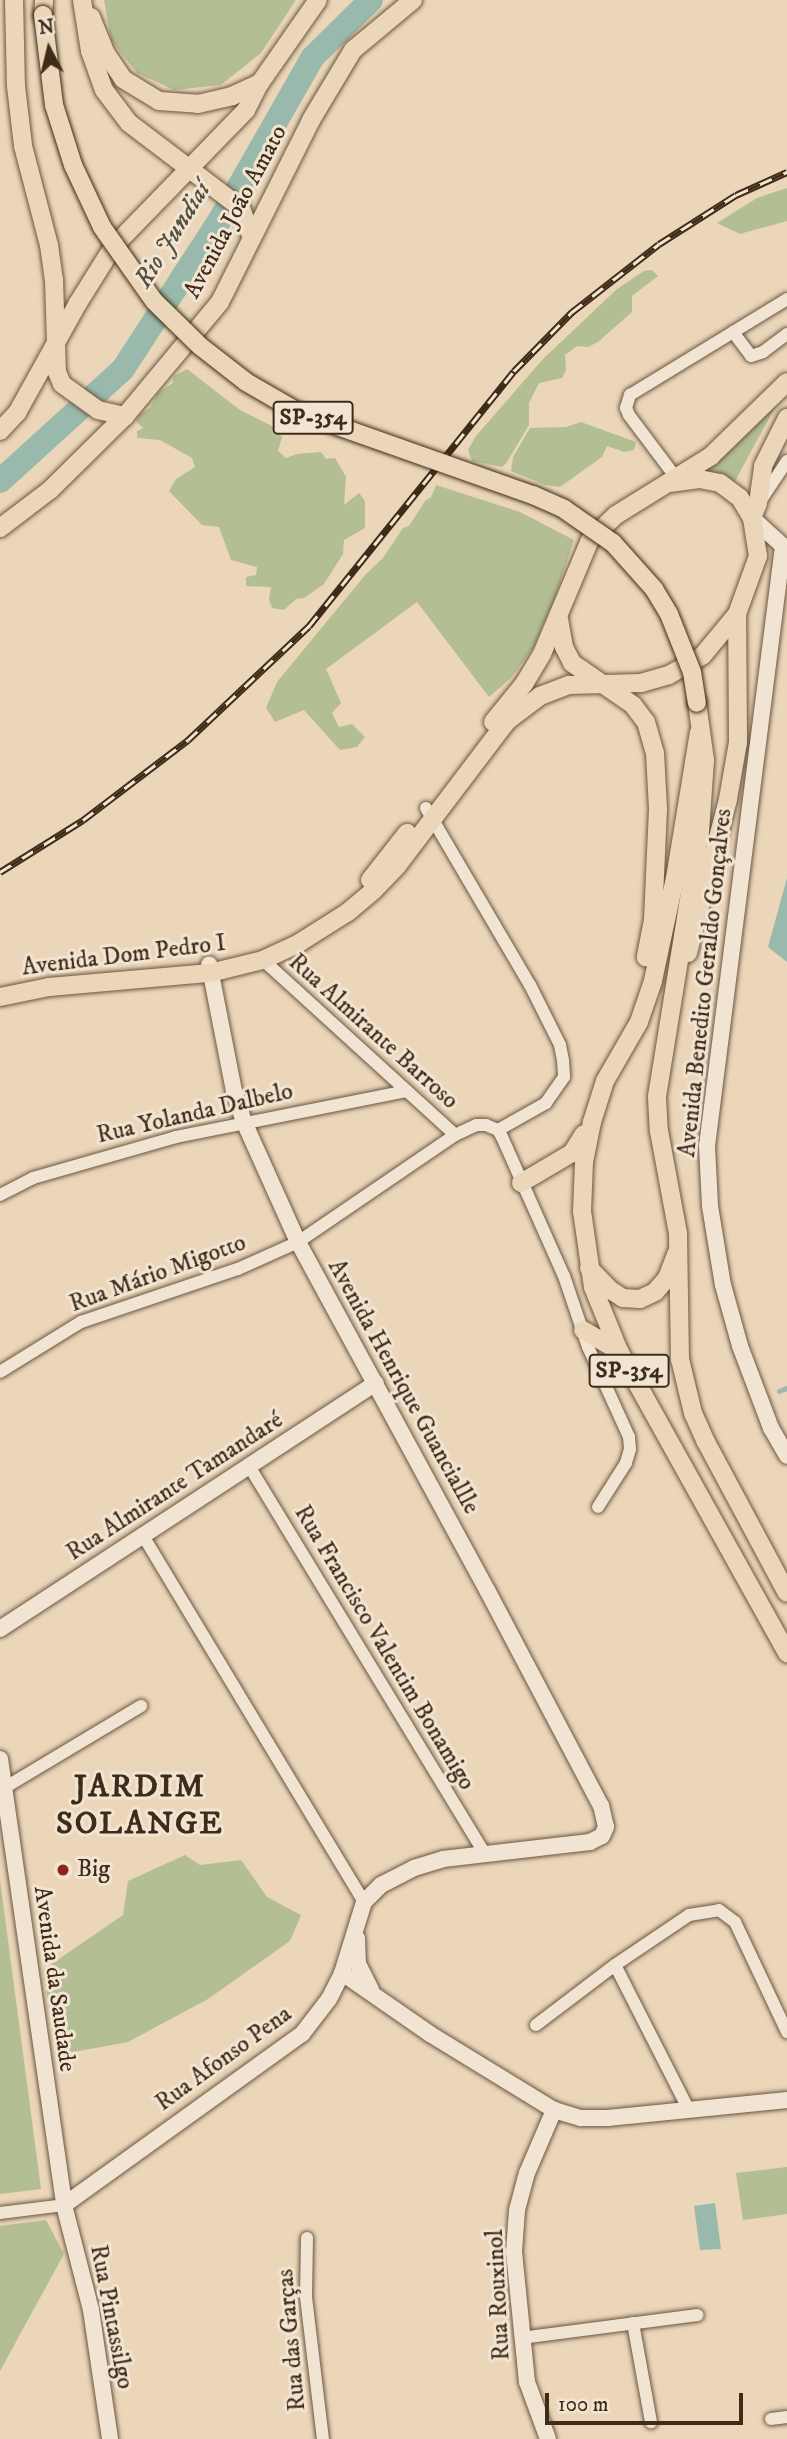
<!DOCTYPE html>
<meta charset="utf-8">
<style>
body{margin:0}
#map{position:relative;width:787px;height:2439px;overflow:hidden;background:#ebd6b9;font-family:"IM FELL DW Pica",serif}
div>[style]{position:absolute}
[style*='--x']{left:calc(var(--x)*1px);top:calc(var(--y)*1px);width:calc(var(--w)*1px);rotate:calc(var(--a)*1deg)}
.green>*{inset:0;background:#b3be92}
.water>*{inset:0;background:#98b9ac}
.stream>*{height:4.5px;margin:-2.25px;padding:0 2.25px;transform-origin:2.25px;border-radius:2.25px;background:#98b9ac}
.river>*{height:24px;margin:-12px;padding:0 12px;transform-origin:12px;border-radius:12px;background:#98b9ac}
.roads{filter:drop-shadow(0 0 2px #6a5640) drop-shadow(0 0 2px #6a5640)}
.street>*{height:12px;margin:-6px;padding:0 6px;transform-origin:6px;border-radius:6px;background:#f2e4d2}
.secondary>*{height:16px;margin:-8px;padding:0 8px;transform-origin:8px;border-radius:8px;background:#f2e4d2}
.primary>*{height:18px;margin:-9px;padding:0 9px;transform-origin:9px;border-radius:9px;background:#ebd6b9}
.rail>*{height:7px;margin-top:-3.5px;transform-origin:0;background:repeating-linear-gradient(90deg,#f2e4d2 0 13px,#3f2c18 0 26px);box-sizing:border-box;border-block:2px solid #3f2c18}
.bridges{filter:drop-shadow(0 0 2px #3f2c18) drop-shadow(0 0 2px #3f2c18)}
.primary-bridge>*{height:18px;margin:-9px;padding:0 9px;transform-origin:9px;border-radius:9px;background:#ebd6b9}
.dots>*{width:19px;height:19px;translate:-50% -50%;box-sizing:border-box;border:4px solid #f2e4d2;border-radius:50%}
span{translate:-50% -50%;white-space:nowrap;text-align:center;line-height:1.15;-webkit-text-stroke:6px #f2e4d2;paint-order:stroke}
.shield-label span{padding:2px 5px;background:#f2e4d2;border:2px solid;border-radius:5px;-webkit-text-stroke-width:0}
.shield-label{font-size:23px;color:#3f2c18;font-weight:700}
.street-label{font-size:24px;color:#3f2c18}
.poi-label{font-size:24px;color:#3f2c18}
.left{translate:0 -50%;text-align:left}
.water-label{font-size:26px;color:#554f3d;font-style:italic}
.district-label{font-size:32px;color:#3f2c18;font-weight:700;letter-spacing:2px}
.north{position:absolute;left:14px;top:14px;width:70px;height:70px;-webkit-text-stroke:5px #f2e4d2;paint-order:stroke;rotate:353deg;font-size:19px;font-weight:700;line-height:28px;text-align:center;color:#3f2c18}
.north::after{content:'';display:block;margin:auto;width:24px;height:32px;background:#3f2c18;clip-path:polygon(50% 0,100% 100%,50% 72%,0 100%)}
.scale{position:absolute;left:545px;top:2393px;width:198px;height:32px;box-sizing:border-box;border:4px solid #3f2c18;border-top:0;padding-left:9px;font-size:21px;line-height:24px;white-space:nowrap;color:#3f2c18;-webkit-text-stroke:5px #f2e4d2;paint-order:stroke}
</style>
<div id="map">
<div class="green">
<i style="clip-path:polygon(104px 0,296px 0,261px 53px,221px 85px,174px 90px,137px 73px,111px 40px)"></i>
<i style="clip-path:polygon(787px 188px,787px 221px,740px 234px,717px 223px,757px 198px)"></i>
<i style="clip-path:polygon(652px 270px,658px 276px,632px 296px,632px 312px,598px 342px,588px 347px,577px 346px,565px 355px,566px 370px,562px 378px,539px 383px,529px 403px,529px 425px,507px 462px,502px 467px,472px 461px,468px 450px,476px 436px,543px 359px,617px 289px,644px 271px)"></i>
<i style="clip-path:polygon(187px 369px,240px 410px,274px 427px,282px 437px,278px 451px,286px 458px,297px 454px,321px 452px,326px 459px,335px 458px,346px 477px,344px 505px,359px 493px,365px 501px,365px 528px,344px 540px,343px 554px,324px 584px,304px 598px,296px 599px,284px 610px,272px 608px,269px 599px,271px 587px,246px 586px,246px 577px,256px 575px,257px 567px,231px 560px,219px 527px,202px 525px,169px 491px,176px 479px,195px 467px,192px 458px,160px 440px,137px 438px,137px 431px,143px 428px,136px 421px,140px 414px,150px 408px,158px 393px,173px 383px,173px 377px)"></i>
<i style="clip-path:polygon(784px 391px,734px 483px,700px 469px)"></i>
<i style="clip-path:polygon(581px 422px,636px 442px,634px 450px,624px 452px,607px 446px,602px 457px,560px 487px,545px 485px,511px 471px,513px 457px,530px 428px,566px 427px)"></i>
<i style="clip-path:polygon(436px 485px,520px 512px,574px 540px,555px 598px,533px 648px,511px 678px,489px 697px,417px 602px,326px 669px,341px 703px,332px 713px,339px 727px,352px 724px,365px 737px,357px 747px,340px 750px,304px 710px,275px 722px,266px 708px,277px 682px,366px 574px,383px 558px,403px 528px,409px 526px,425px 501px,431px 497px)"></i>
<i style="clip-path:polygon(185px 1855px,200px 1865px,241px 1860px,267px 1897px,301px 1915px,290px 1941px,208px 1999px,128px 2042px,57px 2055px,43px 1970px,123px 1915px,128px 1881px)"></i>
<i style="clip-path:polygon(0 1880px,41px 2189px,0 2194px)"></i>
<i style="clip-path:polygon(787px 2167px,787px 2214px,743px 2220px,736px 2173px)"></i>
<i style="clip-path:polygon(46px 2220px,64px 2254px,0 2371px,0 2226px)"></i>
</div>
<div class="water">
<i style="clip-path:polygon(787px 878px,787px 962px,768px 947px)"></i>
<i style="clip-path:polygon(715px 2203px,721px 2249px,700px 2250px,694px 2206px)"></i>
</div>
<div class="stream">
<i style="--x:779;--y:1391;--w:9;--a:-21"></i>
</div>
<div class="river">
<i style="--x:0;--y:481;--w:166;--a:-42.3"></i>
<i style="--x:123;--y:369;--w:180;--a:-57"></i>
<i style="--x:221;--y:218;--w:185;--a:-60.3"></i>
<i style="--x:313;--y:57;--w:81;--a:-44.5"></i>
</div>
<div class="roads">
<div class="street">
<i style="--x:733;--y:332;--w:30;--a:53"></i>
<i style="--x:751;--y:356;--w:13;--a:-18"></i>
<i style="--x:763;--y:352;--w:30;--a:-37"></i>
<i style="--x:677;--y:479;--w:80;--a:-126.9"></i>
<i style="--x:629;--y:415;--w:8;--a:-113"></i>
<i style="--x:626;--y:408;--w:14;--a:-73"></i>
<i style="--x:630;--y:395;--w:184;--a:-31.4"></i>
<i style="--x:761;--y:500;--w:47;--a:-56.3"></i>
<i style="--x:426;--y:808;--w:205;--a:59.6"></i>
<i style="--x:530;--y:985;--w:67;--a:63.4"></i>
<i style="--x:560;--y:1045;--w:16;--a:79"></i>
<i style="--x:563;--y:1061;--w:16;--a:86"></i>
<i style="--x:564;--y:1077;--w:32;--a:125"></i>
<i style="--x:546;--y:1103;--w:55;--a:150.6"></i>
<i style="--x:263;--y:960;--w:260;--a:42.3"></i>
<i style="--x:0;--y:1195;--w:37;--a:-27"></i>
<i style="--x:33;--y:1178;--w:149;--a:-16"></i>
<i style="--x:176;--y:1137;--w:235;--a:-11.3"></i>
<i style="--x:0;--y:1372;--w:95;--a:-31.7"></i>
<i style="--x:81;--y:1322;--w:166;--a:-18.7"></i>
<i style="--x:238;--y:1269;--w:66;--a:-24.2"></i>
<i style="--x:298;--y:1242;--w:190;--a:-34.3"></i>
<i style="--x:455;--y:1135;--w:23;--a:-25"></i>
<i style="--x:476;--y:1125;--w:10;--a:0"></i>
<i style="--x:486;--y:1125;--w:13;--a:23"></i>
<i style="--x:498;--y:1130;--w:8;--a:60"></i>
<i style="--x:502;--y:1137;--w:152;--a:66"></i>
<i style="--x:564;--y:1276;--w:75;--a:71.3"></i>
<i style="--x:588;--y:1347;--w:99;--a:65.5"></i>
<i style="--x:629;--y:1437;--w:12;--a:85"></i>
<i style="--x:630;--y:1449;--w:15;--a:106"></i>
<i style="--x:626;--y:1463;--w:52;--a:122.5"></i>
<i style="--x:249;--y:1466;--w:452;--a:58.7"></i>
<i style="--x:142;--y:1534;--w:430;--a:58.9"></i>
<i style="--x:4;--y:1788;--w:160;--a:-30.9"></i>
<i style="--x:615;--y:1965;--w:163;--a:63"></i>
<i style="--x:536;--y:2025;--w:99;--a:-37.2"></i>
<i style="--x:615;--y:1965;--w:89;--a:-34"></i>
<i style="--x:689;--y:1915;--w:30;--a:-9"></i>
<i style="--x:719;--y:1910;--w:20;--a:37"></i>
<i style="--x:735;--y:1922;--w:122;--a:64.7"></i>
<i style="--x:0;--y:2213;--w:64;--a:-7.1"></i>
<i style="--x:307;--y:2238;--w:59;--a:91"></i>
<i style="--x:306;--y:2297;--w:143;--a:83.2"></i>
<i style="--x:633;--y:2323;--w:101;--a:79.7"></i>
<i style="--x:521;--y:2338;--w:178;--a:-7.4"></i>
<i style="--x:771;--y:2419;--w:16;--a:-7"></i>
</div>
<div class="secondary">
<i style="--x:752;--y:518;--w:42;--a:42.1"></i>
<i style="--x:783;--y:546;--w:605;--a:97.22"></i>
<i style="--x:707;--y:1146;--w:60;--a:87.1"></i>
<i style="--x:710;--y:1206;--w:80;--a:80.7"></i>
<i style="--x:723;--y:1285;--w:63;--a:74.4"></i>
<i style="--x:740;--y:1346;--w:88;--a:69.3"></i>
<i style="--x:771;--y:1428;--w:32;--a:60"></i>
<i style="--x:0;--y:1629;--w:449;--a:-33.2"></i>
<i style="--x:0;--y:1759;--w:451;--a:81.8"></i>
<i style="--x:64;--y:2205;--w:108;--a:75.6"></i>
<i style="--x:91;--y:2310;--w:130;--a:81.6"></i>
<i style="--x:357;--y:1938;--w:26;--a:88"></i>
<i style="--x:358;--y:1964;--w:29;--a:63"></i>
<i style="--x:342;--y:1973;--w:107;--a:34.7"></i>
<i style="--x:430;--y:2034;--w:145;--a:31.5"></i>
<i style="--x:554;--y:2110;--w:28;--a:17"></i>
<i style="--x:581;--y:2118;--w:27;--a:0"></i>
<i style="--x:608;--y:2118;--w:180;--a:-5.7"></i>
<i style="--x:64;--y:2205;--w:293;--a:-35.7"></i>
<i style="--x:302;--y:2034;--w:44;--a:-52.4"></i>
<i style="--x:329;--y:1999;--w:29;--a:-63"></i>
<i style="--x:342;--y:1973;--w:74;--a:-72.8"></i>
<i style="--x:364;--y:1902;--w:24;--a:-45"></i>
<i style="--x:381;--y:1885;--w:37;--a:-27"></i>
<i style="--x:414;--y:1868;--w:30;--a:-17"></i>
<i style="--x:443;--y:1859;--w:148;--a:-6.6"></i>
<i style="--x:590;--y:1842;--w:13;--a:-27"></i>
<i style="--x:602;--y:1836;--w:10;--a:-66"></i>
<i style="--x:606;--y:1827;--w:22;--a:-103"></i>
<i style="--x:601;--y:1806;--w:244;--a:-117.8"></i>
<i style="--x:487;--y:1590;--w:396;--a:-118.5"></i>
<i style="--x:298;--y:1242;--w:132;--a:-114.2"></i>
<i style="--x:244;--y:1122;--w:33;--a:-108"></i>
<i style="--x:234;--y:1091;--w:129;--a:-101.1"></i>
<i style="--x:548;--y:2439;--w:61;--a:-110.2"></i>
<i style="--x:527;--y:2382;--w:131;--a:-95.7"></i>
<i style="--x:514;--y:2252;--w:42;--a:-85.9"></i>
<i style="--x:517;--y:2210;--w:38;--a:-75"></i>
<i style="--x:527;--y:2173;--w:69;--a:-66.8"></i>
</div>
<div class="primary">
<i style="--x:14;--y:0;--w:86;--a:88.7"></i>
<i style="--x:16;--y:86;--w:60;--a:83.3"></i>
<i style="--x:23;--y:146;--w:102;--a:75.3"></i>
<i style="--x:49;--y:245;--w:34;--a:82"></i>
<i style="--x:54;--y:279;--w:93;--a:88.2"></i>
<i style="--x:57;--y:372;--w:13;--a:67"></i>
<i style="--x:62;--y:384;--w:44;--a:35.8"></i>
<i style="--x:98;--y:410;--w:28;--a:13"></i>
<i style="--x:82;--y:0;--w:52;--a:81.1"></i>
<i style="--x:90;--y:51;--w:41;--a:70.3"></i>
<i style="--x:104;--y:90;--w:41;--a:52.9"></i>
<i style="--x:129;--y:123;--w:141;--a:37.2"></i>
<i style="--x:241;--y:208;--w:32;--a:70"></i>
<i style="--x:43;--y:15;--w:15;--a:-86"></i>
<i style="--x:91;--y:17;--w:38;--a:68"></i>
<i style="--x:105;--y:52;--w:32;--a:56"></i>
<i style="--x:123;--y:79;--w:42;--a:31.4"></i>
<i style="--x:159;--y:101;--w:39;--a:4"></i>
<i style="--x:198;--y:104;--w:35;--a:-13"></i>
<i style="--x:232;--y:96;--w:31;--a:-25"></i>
<i style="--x:0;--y:431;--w:25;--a:-47"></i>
<i style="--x:17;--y:413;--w:126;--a:-61"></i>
<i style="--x:78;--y:303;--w:66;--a:-58"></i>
<i style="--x:113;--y:247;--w:191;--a:-45.8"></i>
<i style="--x:246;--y:110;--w:30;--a:-63"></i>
<i style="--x:260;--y:83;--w:101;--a:-55.1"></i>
<i style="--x:752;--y:518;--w:16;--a:-68"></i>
<i style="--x:758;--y:503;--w:37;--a:-82"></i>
<i style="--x:763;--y:466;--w:54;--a:-63.4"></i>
<i style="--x:0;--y:528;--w:63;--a:-37.2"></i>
<i style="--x:50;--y:490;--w:105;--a:-44.6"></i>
<i style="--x:125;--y:416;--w:148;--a:-50.2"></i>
<i style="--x:220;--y:302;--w:203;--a:-63.4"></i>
<i style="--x:311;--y:120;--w:82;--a:-59"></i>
<i style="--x:353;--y:50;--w:78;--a:-39.8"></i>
<i style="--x:559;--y:619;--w:28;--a:80"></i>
<i style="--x:564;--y:647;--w:18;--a:63"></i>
<i style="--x:572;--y:663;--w:74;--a:34.5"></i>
<i style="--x:633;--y:705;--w:21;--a:53"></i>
<i style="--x:646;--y:722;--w:32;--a:74"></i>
<i style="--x:655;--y:753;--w:56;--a:86.9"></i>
<i style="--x:658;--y:809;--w:111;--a:92.6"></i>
<i style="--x:653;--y:920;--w:38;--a:101"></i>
<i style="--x:697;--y:703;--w:58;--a:82"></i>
<i style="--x:705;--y:760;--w:71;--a:94"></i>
<i style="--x:700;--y:831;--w:269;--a:99.2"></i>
<i style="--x:657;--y:1097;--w:34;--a:87"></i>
<i style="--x:659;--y:1131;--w:105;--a:79.5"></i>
<i style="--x:678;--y:1234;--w:125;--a:89.1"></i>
<i style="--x:680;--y:1359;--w:56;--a:76.5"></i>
<i style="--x:693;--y:1413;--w:32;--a:66"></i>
<i style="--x:706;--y:1442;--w:171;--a:61.8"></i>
<i style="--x:493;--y:722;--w:49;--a:-50.8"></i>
<i style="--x:524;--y:684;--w:35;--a:-59"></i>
<i style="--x:542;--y:654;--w:124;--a:-67.2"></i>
<i style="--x:590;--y:540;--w:36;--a:-44"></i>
<i style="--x:616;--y:515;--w:112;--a:-31.8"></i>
<i style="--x:711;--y:456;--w:106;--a:-44.2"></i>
<i style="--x:699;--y:732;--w:148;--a:99.3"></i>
<i style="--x:675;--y:878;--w:105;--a:102.1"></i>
<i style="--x:653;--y:981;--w:43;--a:108.9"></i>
<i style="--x:639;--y:1022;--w:68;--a:120"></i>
<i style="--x:605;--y:1081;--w:43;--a:107.6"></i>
<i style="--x:592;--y:1122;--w:41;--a:101.3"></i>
<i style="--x:584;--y:1162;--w:49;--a:92.3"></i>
<i style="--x:582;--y:1211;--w:77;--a:81.8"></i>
<i style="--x:593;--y:1287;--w:69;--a:67.9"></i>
<i style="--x:619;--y:1351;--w:346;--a:60.9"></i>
<i style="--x:370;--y:880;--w:60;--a:-51.8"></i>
<i style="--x:688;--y:953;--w:159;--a:-75.4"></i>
<i style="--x:728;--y:799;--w:58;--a:-80"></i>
<i style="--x:738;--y:742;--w:128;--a:-90.4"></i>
<i style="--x:0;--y:997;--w:50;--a:-11.5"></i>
<i style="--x:49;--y:987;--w:162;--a:-5"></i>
<i style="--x:210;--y:973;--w:55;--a:-13.8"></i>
<i style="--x:263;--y:960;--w:40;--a:-25"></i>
<i style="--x:299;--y:943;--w:58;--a:-32.3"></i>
<i style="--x:348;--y:912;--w:34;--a:-40"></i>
<i style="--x:374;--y:890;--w:33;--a:-46"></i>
<i style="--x:397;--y:866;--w:182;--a:-52.8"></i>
<i style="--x:507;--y:721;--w:41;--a:-37.1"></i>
<i style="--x:540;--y:696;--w:31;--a:-21"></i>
<i style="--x:569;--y:685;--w:72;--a:-1.6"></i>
<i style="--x:641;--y:683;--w:29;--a:-16"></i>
<i style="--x:669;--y:675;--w:39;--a:-30"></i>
<i style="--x:703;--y:655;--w:53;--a:-50.3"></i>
<i style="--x:737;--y:614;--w:62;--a:-70.1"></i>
<i style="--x:758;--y:556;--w:38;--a:-99"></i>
<i style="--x:752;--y:518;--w:23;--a:-121"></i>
<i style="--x:740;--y:498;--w:25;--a:-143"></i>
<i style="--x:720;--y:483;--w:21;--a:-169"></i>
<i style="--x:699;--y:479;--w:28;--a:172"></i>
<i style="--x:521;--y:1183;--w:59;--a:-30.5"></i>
<i style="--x:572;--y:1153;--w:22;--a:-58"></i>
<i style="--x:589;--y:1268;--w:29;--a:46"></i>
<i style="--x:609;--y:1289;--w:17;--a:33"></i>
<i style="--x:623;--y:1298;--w:17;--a:3"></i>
<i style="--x:640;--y:1299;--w:17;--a:-25"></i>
<i style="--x:655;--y:1292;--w:18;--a:-49"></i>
<i style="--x:667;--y:1278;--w:25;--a:-69"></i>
<i style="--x:583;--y:1330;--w:42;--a:30.3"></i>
</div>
</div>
<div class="rail">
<i style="--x:0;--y:872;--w:98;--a:-32.1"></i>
<i style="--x:83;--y:820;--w:132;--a:-37.3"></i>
<i style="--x:188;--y:740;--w:166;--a:-43.3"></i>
<i style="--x:309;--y:626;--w:327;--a:-51.2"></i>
<i style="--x:514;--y:371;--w:83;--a:-45.5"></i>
<i style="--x:572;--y:312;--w:110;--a:-38"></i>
<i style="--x:659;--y:244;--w:91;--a:-32.5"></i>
<i style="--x:736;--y:195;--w:56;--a:-24.3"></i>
</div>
<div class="bridges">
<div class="primary-bridge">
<i style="--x:43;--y:15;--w:91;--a:83"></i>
<i style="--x:54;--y:105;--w:63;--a:72.4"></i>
<i style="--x:73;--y:165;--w:68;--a:64.9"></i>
<i style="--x:102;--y:227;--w:90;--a:54.9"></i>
<i style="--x:154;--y:301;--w:64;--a:44.4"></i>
<i style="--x:200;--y:346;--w:58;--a:38"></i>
<i style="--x:246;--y:382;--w:60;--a:30"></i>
<i style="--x:298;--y:412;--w:249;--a:19.5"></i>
<i style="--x:533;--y:495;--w:34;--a:24"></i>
<i style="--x:564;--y:509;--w:60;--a:34.8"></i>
<i style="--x:613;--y:543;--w:62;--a:48.3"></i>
<i style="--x:654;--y:589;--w:29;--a:59"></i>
<i style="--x:669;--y:614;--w:62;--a:68.4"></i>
<i style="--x:692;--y:672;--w:31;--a:81"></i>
</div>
</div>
<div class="dots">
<i style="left:63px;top:1870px;background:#8f2418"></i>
</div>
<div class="shield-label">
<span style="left:313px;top:418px">SP-354</span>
<span style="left:629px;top:1371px">SP-354</span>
</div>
<div class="street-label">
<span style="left:236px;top:212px;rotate:-62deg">Avenida João Amato</span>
<span style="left:124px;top:956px;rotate:-7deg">Avenida Dom Pedro I</span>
<span style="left:706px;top:983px;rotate:-84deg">Avenida Benedito Geraldo Gonçalves</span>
<span style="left:373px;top:1032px;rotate:42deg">Rua Almirante Barroso</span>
<span style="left:195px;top:1114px;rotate:-13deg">Rua Yolanda Dalbelo</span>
<span style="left:158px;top:1274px;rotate:-20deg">Rua Mário Migotto</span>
<span style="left:403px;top:1387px;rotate:61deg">Avenida Henrique Guanciallle</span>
<span style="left:175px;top:1487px;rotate:-33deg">Rua Almirante Tamandaré</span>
<span style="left:384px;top:1648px;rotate:59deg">Rua Francisco Valentim Bonamigo</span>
<span style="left:54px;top:1979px;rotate:82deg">Avenida da Saudade</span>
<span style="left:224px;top:2059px;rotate:-36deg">Rua Afonso Pena</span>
<span style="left:499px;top:2295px;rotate:-93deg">Rua Rouxinol</span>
<span style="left:111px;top:2317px;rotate:79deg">Rua Pintassilgo</span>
<span style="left:292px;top:2340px;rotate:-95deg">Rua das Garças</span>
</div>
<div class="poi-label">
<span class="left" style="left:77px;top:1870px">Big</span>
</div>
<div class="water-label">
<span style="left:173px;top:235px;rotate:-58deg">Rio Jundiaí</span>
</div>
<div class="district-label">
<span style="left:140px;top:1806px">JARDIM<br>SOLANGE</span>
</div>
<div class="north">N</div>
<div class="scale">100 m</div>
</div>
